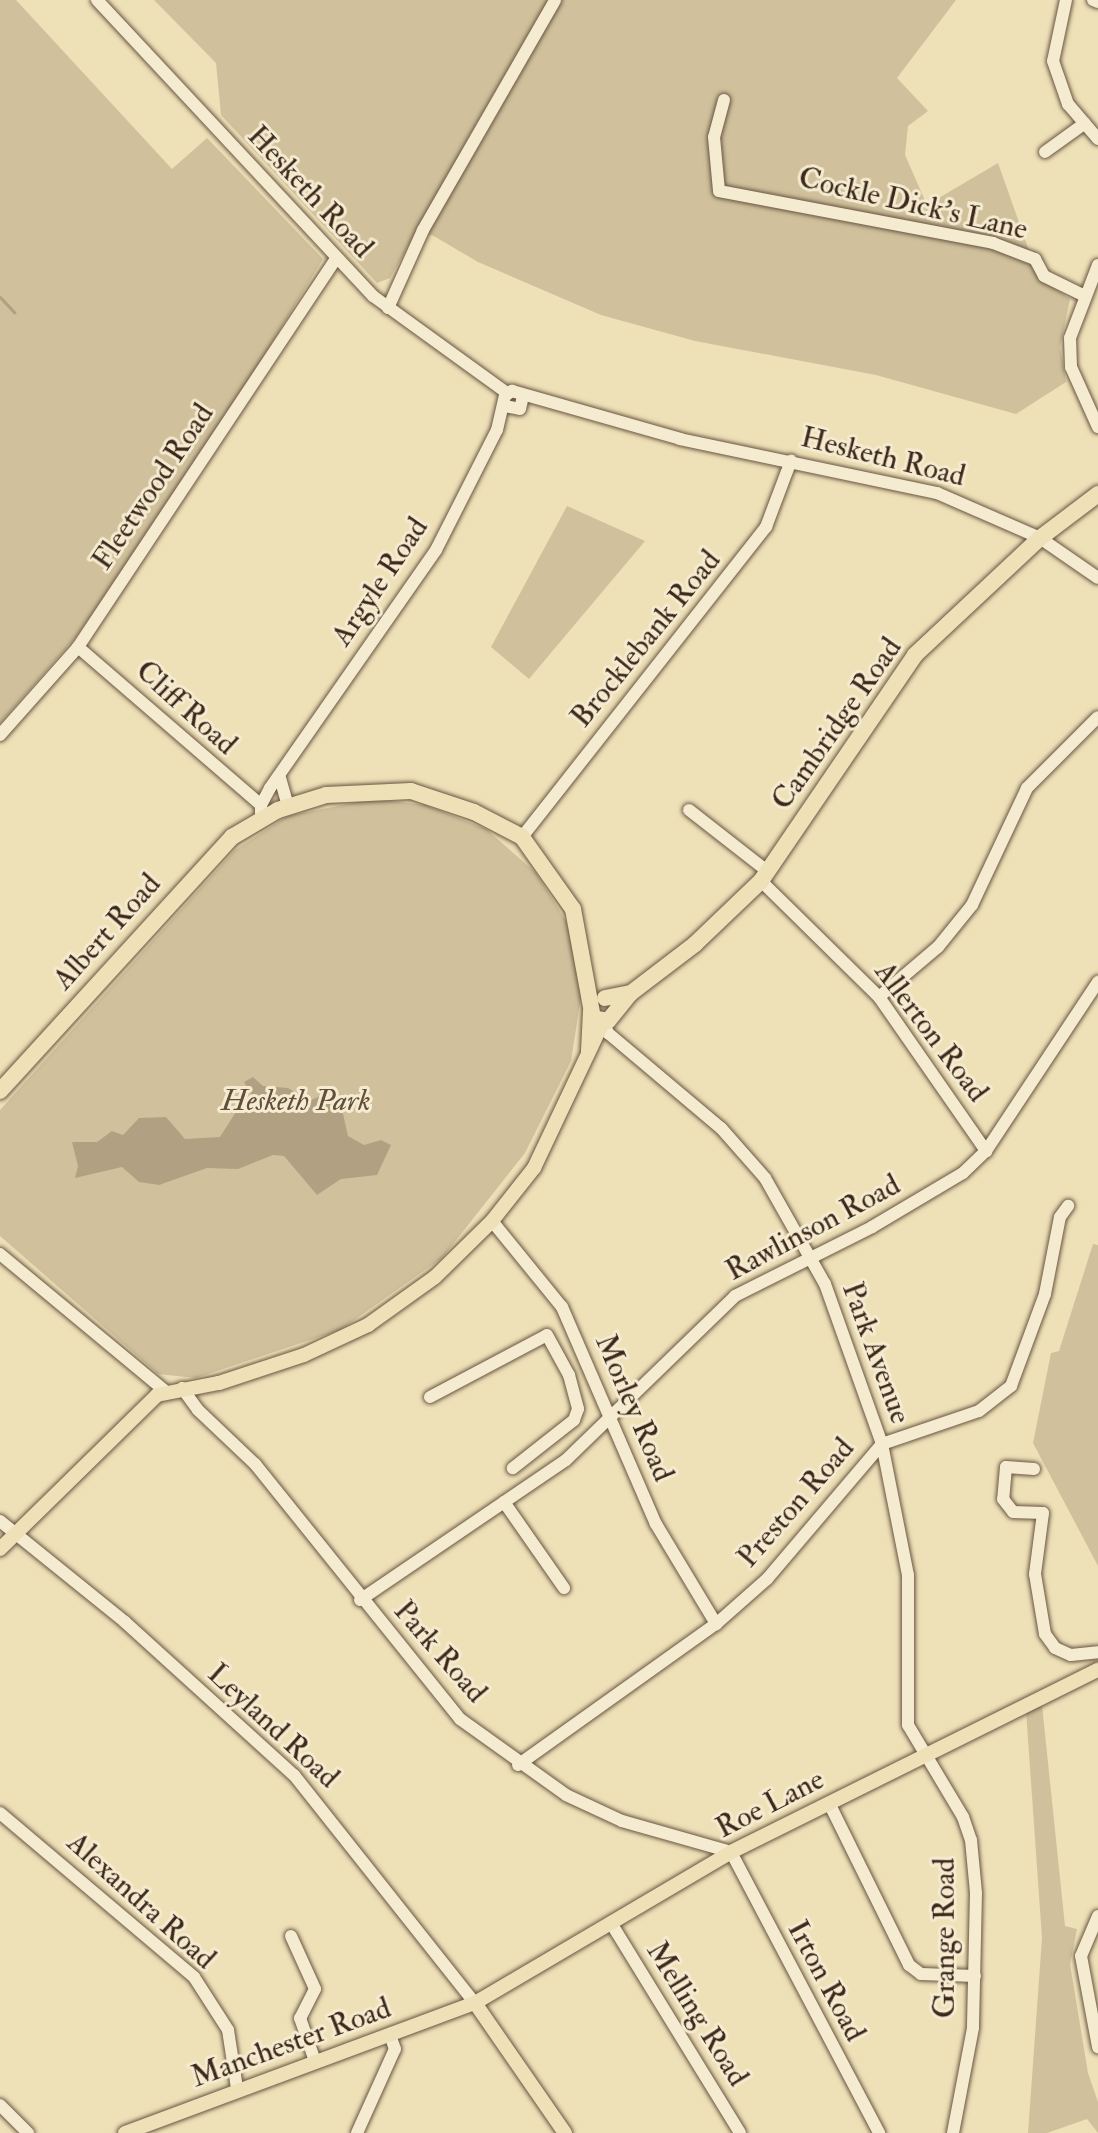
<!DOCTYPE html>
<style>
body{margin:0}
#map{position:relative;width:1098px;height:2133px;overflow:hidden;background:#eee0b7;font-family:"IM FELL Double Pica",serif}
div>[style]{position:absolute}
[style*='--x']{left:calc(var(--x)*1px);top:calc(var(--y)*1px);width:calc(var(--w)*1px);rotate:calc(var(--a)*1deg)}
.green>*{inset:0;background:#d0c19c}
.water>*{inset:0;background:#b1a182}
.stream>*{height:3px;margin:-1.5px;padding:0 1.5px;transform-origin:1.5px;border-radius:1.5px;background:#b1a182}
.roads{filter:drop-shadow(0 0 2px #685542) drop-shadow(0 0 2px #685542)}
.minor>*{height:12px;margin:-6px;padding:0 6px;transform-origin:6px;border-radius:6px;background:#f4ebd0}
.major>*{height:14px;margin:-7px;padding:0 7px;transform-origin:7px;border-radius:7px;background:#eee0b7}
.highway>*{height:16px;margin:-8px;padding:0 8px;transform-origin:8px;border-radius:8px;background:#eee0b7}
span{translate:-50% -50%;white-space:nowrap;text-align:center;line-height:1.15;-webkit-text-stroke:6px #f4ebd0;paint-order:stroke}
.street-label{font-size:30px;color:#3c271b}
.park-label{font-size:30px;color:#614e3b;font-style:italic}
</style>
<div id="map">
<div class="green">
<i style="clip-path:polygon(0 0,16px 0,172px 169px,207px 138px,323px 259px,224px 421px,76px 637px,0 723px)"></i>
<i style="clip-path:polygon(154px 0,956px 0,897px 78px,928px 111px,908px 126px,905px 155px,927px 205px,998px 163px,1038px 276px,1070px 299px,1060px 347px,1066px 382px,1016px 414px,876px 375px,695px 341px,601px 315px,478px 262px,432px 235px,414px 236px,390px 278px,377px 283px,221px 115px,216px 63px)"></i>
<i style="clip-path:polygon(567px 506px,645px 541px,529px 679px,491px 647px)"></i>
<i style="clip-path:polygon(372px 799px,425px 805px,486px 829px,536px 873px,566px 921px,578px 963px,581px 997px,571px 1061px,525px 1153px,442px 1258px,340px 1330px,196px 1378px,158px 1374px,0 1236px,0 1110px,235px 850px,288px 816px)"></i>
<i style="clip-path:polygon(1093px 1244px,1098px 1245px,1098px 1566px,1033px 1443px,1051px 1353px,1059px 1351px)"></i>
<i style="clip-path:polygon(1042px 1705px,1065px 1926px,1077px 1929px,1070px 1964px,1088px 2073px,1098px 2102px,1098px 2133px,1087px 2119px,1047px 2133px,1028px 2133px,1042px 1938px,1026px 1711px)"></i>
</div>
<div class="water">
<i style="clip-path:polygon(253px 1077px,263px 1086px,288px 1088px,309px 1101px,327px 1093px,334px 1097px,341px 1105px,348px 1136px,364px 1145px,381px 1140px,391px 1145px,377px 1175px,341px 1179px,317px 1195px,284px 1156px,273px 1155px,238px 1169px,207px 1168px,159px 1185px,139px 1182px,122px 1167px,75px 1178px,78px 1166px,72px 1142px,97px 1142px,112px 1131px,123px 1135px,139px 1118px,166px 1117px,185px 1139px,220px 1137px,239px 1107px,253px 1097px,244px 1082px)"></i>
</div>
<div class="stream">
<i style="--x:0;--y:297;--w:21;--a:47"></i>
</div>
<div class="roads">
<div class="minor">
<i style="--x:97;--y:0;--w:405;--a:47"></i>
<i style="--x:373;--y:296;--w:165;--a:35.9"></i>
<i style="--x:1066;--y:0;--w:62;--a:102"></i>
<i style="--x:1053;--y:61;--w:46;--a:70.8"></i>
<i style="--x:1068;--y:104;--w:46;--a:49.4"></i>
<i style="--x:1093;--y:0;--w:5;--a:22"></i>
<i style="--x:724;--y:100;--w:38;--a:105"></i>
<i style="--x:714;--y:137;--w:54;--a:84.7"></i>
<i style="--x:719;--y:191;--w:279;--a:10.7"></i>
<i style="--x:993;--y:243;--w:45;--a:20.9"></i>
<i style="--x:1035;--y:259;--w:19;--a:62"></i>
<i style="--x:1044;--y:276;--w:43;--a:26"></i>
<i style="--x:1045;--y:152;--w:49;--a:-35.9"></i>
<i style="--x:1098;--y:265;--w:78;--a:111"></i>
<i style="--x:1070;--y:338;--w:29;--a:88"></i>
<i style="--x:1071;--y:367;--w:66;--a:65.8"></i>
<i style="--x:388;--y:308;--w:85;--a:-65.8"></i>
<i style="--x:423;--y:230;--w:265;--a:-60.1"></i>
<i style="--x:505;--y:406;--w:15;--a:11"></i>
<i style="--x:520;--y:409;--w:13;--a:-77"></i>
<i style="--x:78;--y:647;--w:242;--a:40.8"></i>
<i style="--x:0;--y:735;--w:118;--a:-48.4"></i>
<i style="--x:78;--y:647;--w:467;--a:-56.4"></i>
<i style="--x:280;--y:778;--w:29;--a:74"></i>
<i style="--x:689;--y:810;--w:99;--a:38"></i>
<i style="--x:261;--y:818;--w:13;--a:-90"></i>
<i style="--x:261;--y:805;--w:19;--a:-62"></i>
<i style="--x:270;--y:788;--w:290;--a:-55.1"></i>
<i style="--x:436;--y:550;--w:135;--a:-63.1"></i>
<i style="--x:497;--y:430;--w:35;--a:-77"></i>
<i style="--x:505;--y:396;--w:9;--a:-36"></i>
<i style="--x:512;--y:391;--w:175;--a:15.9"></i>
<i style="--x:680;--y:439;--w:263;--a:11.9"></i>
<i style="--x:937;--y:493;--w:112;--a:23.6"></i>
<i style="--x:1040;--y:538;--w:70;--a:34.6"></i>
<i style="--x:522;--y:837;--w:395;--a:-51.8"></i>
<i style="--x:766;--y:527;--w:71;--a:-69.3"></i>
<i style="--x:761;--y:881;--w:165;--a:44.5"></i>
<i style="--x:879;--y:997;--w:188;--a:55.2"></i>
<i style="--x:879;--y:997;--w:77;--a:-40.3"></i>
<i style="--x:938;--y:947;--w:54;--a:-51"></i>
<i style="--x:972;--y:905;--w:129;--a:-64.8"></i>
<i style="--x:1027;--y:788;--w:100;--a:-45"></i>
<i style="--x:604;--y:1022;--w:12;--a:70"></i>
<i style="--x:608;--y:1033;--w:148;--a:40.1"></i>
<i style="--x:721;--y:1128;--w:67;--a:48.7"></i>
<i style="--x:765;--y:1178;--w:122;--a:60.5"></i>
<i style="--x:825;--y:1284;--w:170;--a:70.4"></i>
<i style="--x:882;--y:1444;--w:134;--a:78.8"></i>
<i style="--x:908;--y:1575;--w:150;--a:90"></i>
<i style="--x:908;--y:1725;--w:107;--a:59.1"></i>
<i style="--x:963;--y:1817;--w:24;--a:71"></i>
<i style="--x:971;--y:1840;--w:53;--a:84.6"></i>
<i style="--x:976;--y:1893;--w:135;--a:91.3"></i>
<i style="--x:973;--y:2028;--w:107;--a:100.8"></i>
<i style="--x:492;--y:1221;--w:111;--a:50.9"></i>
<i style="--x:562;--y:1307;--w:236;--a:66.6"></i>
<i style="--x:656;--y:1524;--w:117;--a:59"></i>
<i style="--x:0;--y:1254;--w:216;--a:39.7"></i>
<i style="--x:182;--y:1388;--w:27;--a:54"></i>
<i style="--x:198;--y:1410;--w:79;--a:43.5"></i>
<i style="--x:255;--y:1464;--w:327;--a:51.2"></i>
<i style="--x:460;--y:1719;--w:130;--a:35.6"></i>
<i style="--x:566;--y:1795;--w:62;--a:24.9"></i>
<i style="--x:622;--y:1821;--w:113;--a:15.9"></i>
<i style="--x:731;--y:1852;--w:318;--a:62.2"></i>
<i style="--x:430;--y:1397;--w:132;--a:-27.9"></i>
<i style="--x:547;--y:1335;--w:46;--a:61.2"></i>
<i style="--x:569;--y:1375;--w:35;--a:75"></i>
<i style="--x:578;--y:1409;--w:12;--a:110"></i>
<i style="--x:574;--y:1420;--w:78;--a:141.8"></i>
<i style="--x:1034;--y:1469;--w:28;--a:-176"></i>
<i style="--x:1006;--y:1467;--w:32;--a:95"></i>
<i style="--x:1003;--y:1499;--w:16;--a:52"></i>
<i style="--x:1013;--y:1512;--w:30;--a:2"></i>
<i style="--x:1043;--y:1513;--w:62;--a:97.5"></i>
<i style="--x:1035;--y:1574;--w:61;--a:80.5"></i>
<i style="--x:1045;--y:1634;--w:17;--a:54"></i>
<i style="--x:1055;--y:1648;--w:17;--a:24"></i>
<i style="--x:1071;--y:1655;--w:27;--a:-6"></i>
<i style="--x:504;--y:1502;--w:105;--a:55.1"></i>
<i style="--x:0;--y:1521;--w:161;--a:38.9"></i>
<i style="--x:125;--y:1622;--w:228;--a:42.2"></i>
<i style="--x:294;--y:1775;--w:291;--a:51.6"></i>
<i style="--x:360;--y:1600;--w:249;--a:-34.2"></i>
<i style="--x:566;--y:1460;--w:235;--a:-44.1"></i>
<i style="--x:735;--y:1296;--w:153;--a:-26.7"></i>
<i style="--x:872;--y:1227;--w:106;--a:-30.7"></i>
<i style="--x:963;--y:1173;--w:32;--a:-44"></i>
<i style="--x:986;--y:1151;--w:203;--a:-56.5"></i>
<i style="--x:518;--y:1765;--w:243;--a:-35.5"></i>
<i style="--x:716;--y:1624;--w:68;--a:-41.4"></i>
<i style="--x:767;--y:1579;--w:177;--a:-49.6"></i>
<i style="--x:882;--y:1444;--w:102;--a:-18.8"></i>
<i style="--x:979;--y:1411;--w:41;--a:-38"></i>
<i style="--x:1011;--y:1386;--w:98;--a:-69.7"></i>
<i style="--x:1045;--y:1294;--w:78;--a:-79"></i>
<i style="--x:1060;--y:1217;--w:14;--a:-54"></i>
<i style="--x:829;--y:1803;--w:181;--a:63.7"></i>
<i style="--x:909;--y:1965;--w:15;--a:37"></i>
<i style="--x:921;--y:1974;--w:54;--a:2.1"></i>
<i style="--x:0;--y:1813;--w:254;--a:40.2"></i>
<i style="--x:194;--y:1977;--w:63;--a:57.3"></i>
<i style="--x:228;--y:2030;--w:59;--a:81.2"></i>
<i style="--x:1098;--y:1916;--w:43;--a:113"></i>
<i style="--x:1081;--y:1956;--w:93;--a:79.4"></i>
<i style="--x:611;--y:1923;--w:246;--a:58.4"></i>
<i style="--x:291;--y:1936;--w:58;--a:65.6"></i>
<i style="--x:315;--y:1989;--w:33;--a:117"></i>
<i style="--x:300;--y:2018;--w:46;--a:70.8"></i>
<i style="--x:0;--y:2105;--w:40;--a:45"></i>
<i style="--x:357;--y:2133;--w:92;--a:-65.7"></i>
<i style="--x:395;--y:2049;--w:15;--a:-110"></i>
</div>
<div class="major">
<i style="--x:588;--y:1051;--w:40;--a:-87.1"></i>
<i style="--x:0;--y:1549;--w:220;--a:-44.4"></i>
<i style="--x:157;--y:1395;--w:63;--a:-11"></i>
<i style="--x:219;--y:1383;--w:89;--a:-18.2"></i>
<i style="--x:304;--y:1355;--w:71;--a:-25.1"></i>
<i style="--x:368;--y:1325;--w:82;--a:-35.6"></i>
<i style="--x:435;--y:1277;--w:80;--a:-44.5"></i>
<i style="--x:492;--y:1221;--w:68;--a:-51.6"></i>
<i style="--x:534;--y:1168;--w:161;--a:-64.7"></i>
<i style="--x:475;--y:2003;--w:158;--a:55.3"></i>
<i style="--x:125;--y:2133;--w:373;--a:-20.4"></i>
<i style="--x:475;--y:2003;--w:297;--a:-30.5"></i>
<i style="--x:731;--y:1852;--w:410;--a:-26.4"></i>
</div>
<div class="highway">
<i style="--x:605;--y:998;--w:26;--a:-11"></i>
<i style="--x:631;--y:993;--w:81;--a:-37.4"></i>
<i style="--x:695;--y:944;--w:91;--a:-43.7"></i>
<i style="--x:761;--y:881;--w:273;--a:-55.7"></i>
<i style="--x:915;--y:655;--w:171;--a:-43.1"></i>
<i style="--x:1040;--y:538;--w:73;--a:-37.2"></i>
<i style="--x:0;--y:1091;--w:344;--a:-47.6"></i>
<i style="--x:232;--y:837;--w:53;--a:-30.4"></i>
<i style="--x:278;--y:810;--w:50;--a:-17.4"></i>
<i style="--x:326;--y:795;--w:85;--a:-2.7"></i>
<i style="--x:411;--y:791;--w:66;--a:18.4"></i>
<i style="--x:474;--y:812;--w:54;--a:27.5"></i>
<i style="--x:522;--y:837;--w:88;--a:54.7"></i>
<i style="--x:573;--y:909;--w:111;--a:79.6"></i>
<i style="--x:593;--y:1018;--w:15;--a:11"></i>
<i style="--x:608;--y:1021;--w:36;--a:-51"></i>
</div>
</div>
<div class="street-label">
<span style="left:310px;top:192px;rotate:47deg">Hesketh Road</span>
<span style="left:913px;top:204px;rotate:13deg">Cockle Dick's Lane</span>
<span style="left:883px;top:457px;rotate:14deg">Hesketh Road</span>
<span style="left:153px;top:487px;rotate:-56deg">Fleetwood Road</span>
<span style="left:380px;top:582px;rotate:-56deg">Argyle Road</span>
<span style="left:646px;top:639px;rotate:-51deg">Brocklebank Road</span>
<span style="left:186px;top:708px;rotate:42deg">Cliff Road</span>
<span style="left:837px;top:724px;rotate:-55deg">Cambridge Road</span>
<span style="left:107px;top:932px;rotate:-48deg">Albert Road</span>
<span style="left:931px;top:1032px;rotate:53deg">Allerton Road</span>
<span style="left:813px;top:1228px;rotate:-28deg">Rawlinson Road</span>
<span style="left:876px;top:1353px;rotate:70deg">Park Avenue</span>
<span style="left:634px;top:1408px;rotate:67deg">Morley Road</span>
<span style="left:796px;top:1503px;rotate:-49deg">Preston Road</span>
<span style="left:440px;top:1652px;rotate:49deg">Park Road</span>
<span style="left:273px;top:1726px;rotate:43deg">Leyland Road</span>
<span style="left:770px;top:1804px;rotate:-27deg">Roe Lane</span>
<span style="left:141px;top:1901px;rotate:42deg">Alexandra Road</span>
<span style="left:945px;top:1938px;rotate:-90deg">Grange Road</span>
<span style="left:826px;top:1981px;rotate:62deg">Irton Road</span>
<span style="left:697px;top:2014px;rotate:58deg">Melling Road</span>
<span style="left:291px;top:2043px;rotate:-20deg">Manchester Road</span>
</div>
<div class="park-label">
<span style="left:296px;top:1101px">Hesketh Park</span>
</div>
</div>
